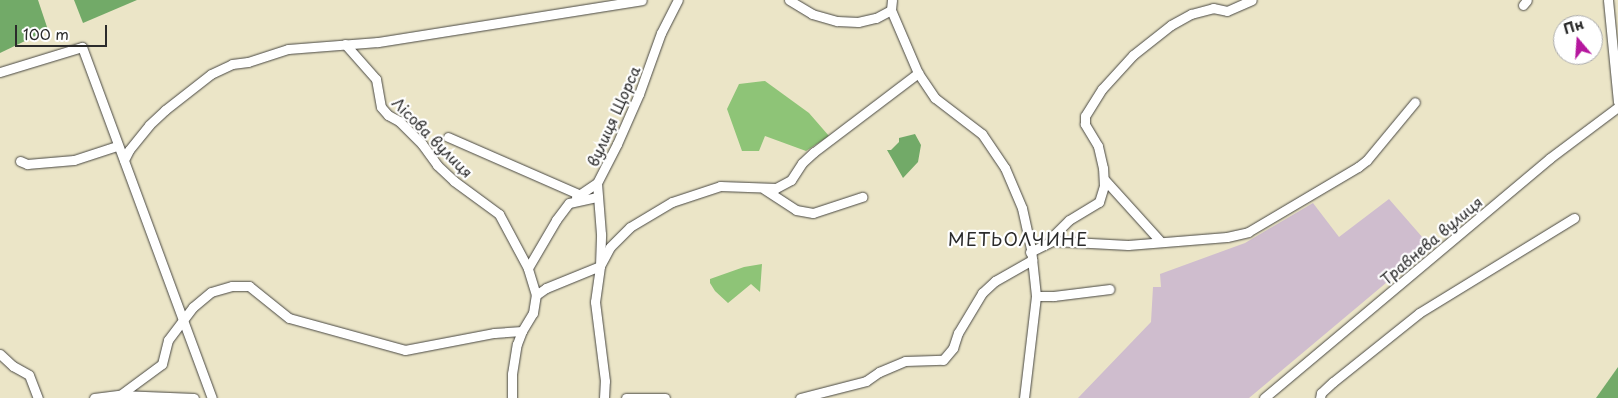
<!DOCTYPE html>
<meta charset="utf-8">
<style>
body{margin:0}
#map{position:relative;width:1618px;height:398px;overflow:hidden;background:#ebe5c7;font-family:"Playpen Sans",sans-serif}
div>[style]{position:absolute}
[style*='--x']{left:calc(var(--x)*1px);top:calc(var(--y)*1px);width:calc(var(--w)*1px);rotate:calc(var(--a)*1deg)}
.industrial>*{inset:0;background:#cfbdce}
.green>*{inset:0;background:#8ec477}
.forest>*{inset:0;background:#72aa68}
.roads{filter:drop-shadow(0 0 1px #484742) drop-shadow(0 0 1px #484742)}
.minor>*{height:9px;margin:-4.5px;padding:0 4.5px;transform-origin:4.5px;border-radius:4.5px;background:#fff}
span{translate:-50% -50%;white-space:nowrap;text-align:center;line-height:1.15;-webkit-text-stroke:4.5px #fff;paint-order:stroke}
.street-label{font-size:15px;color:#2b2b2b}
.quarter-label{font-size:18px;color:#2b2b2b;letter-spacing:1px}
.north{position:absolute;left:1553px;top:15px;width:50px;height:50px;box-sizing:border-box;background:#fff;border:1px solid #aaa;border-radius:50%;rotate:342deg;font-size:14px;font-weight:700;line-height:20px;text-align:center;color:#2b2b2b}
.north::after{content:'';display:block;margin:auto;width:18px;height:22px;background:#b5179e;clip-path:polygon(50% 0,100% 100%,50% 72%,0 100%)}
.scale{position:absolute;left:15px;top:25px;width:92px;height:22px;box-sizing:border-box;border:2px solid #2b2b2b;border-top:0;padding-left:6px;font-size:15px;line-height:18px;white-space:nowrap;color:#2b2b2b;-webkit-text-stroke:4px #fff;paint-order:stroke}
</style>
<div id="map">
<div class="industrial">
<i style="clip-path:polygon(1389px 199px,1430px 246px,1249px 398px,1078px 398px,1151px 322px,1153px 287px,1161px 287px,1160px 274px,1245px 243px,1313px 203px,1339px 237px)"></i>
</div>
<div class="green">
<i style="clip-path:polygon(765px 81px,809px 113px,829px 136px,806px 151px,765px 136px,759px 151px,742px 151px,727px 109px,739px 84px)"></i>
<i style="clip-path:polygon(762px 264px,760px 292px,751px 284px,728px 303px,715px 291px,710px 283px,710px 279px,744px 267px)"></i>
</div>
<div class="forest">
<i style="clip-path:polygon(0 0,38px 0,48px 30px,0 53px)"></i>
<i style="clip-path:polygon(74px 0,137px 0,83px 23px)"></i>
<i style="clip-path:polygon(915px 134px,921px 145px,918px 162px,903px 178px,887px 150px,891px 150px,899px 142px,899px 138px)"></i>
<i style="clip-path:polygon(1618px 367px,1618px 398px,1596px 398px)"></i>
</div>
<div class="roads">
<div class="minor">
<i style="--x:789;--y:0;--w:27;--a:31"></i>
<i style="--x:812;--y:14;--w:26;--a:16"></i>
<i style="--x:837;--y:21;--w:21;--a:3"></i>
<i style="--x:858;--y:22;--w:18;--a:-13"></i>
<i style="--x:876;--y:18;--w:17;--a:-28"></i>
<i style="--x:892;--y:0;--w:10;--a:96"></i>
<i style="--x:891;--y:10;--w:69;--a:66.8"></i>
<i style="--x:918;--y:73;--w:30;--a:56"></i>
<i style="--x:935;--y:98;--w:59;--a:37.5"></i>
<i style="--x:982;--y:134;--w:41;--a:55.9"></i>
<i style="--x:1005;--y:168;--w:43;--a:67"></i>
<i style="--x:1022;--y:208;--w:42;--a:77.6"></i>
<i style="--x:1031;--y:249;--w:47;--a:83.9"></i>
<i style="--x:1036;--y:296;--w:103;--a:96.7"></i>
<i style="--x:1608;--y:0;--w:102;--a:84.4"></i>
<i style="--x:1523;--y:5;--w:6;--a:-51"></i>
<i style="--x:345;--y:44;--w:47;--a:48.5"></i>
<i style="--x:376;--y:79;--w:28;--a:80"></i>
<i style="--x:381;--y:107;--w:11;--a:49"></i>
<i style="--x:388;--y:115;--w:13;--a:29"></i>
<i style="--x:399;--y:121;--w:33;--a:45"></i>
<i style="--x:422;--y:144;--w:26;--a:54"></i>
<i style="--x:437;--y:165;--w:23;--a:43"></i>
<i style="--x:454;--y:181;--w:56;--a:36.3"></i>
<i style="--x:499;--y:214;--w:61;--a:61.8"></i>
<i style="--x:0;--y:72;--w:86;--a:-17"></i>
<i style="--x:82;--y:47;--w:374;--a:69.7"></i>
<i style="--x:448;--y:137;--w:145;--a:23.6"></i>
<i style="--x:124;--y:160;--w:11;--a:-63"></i>
<i style="--x:129;--y:150;--w:32;--a:-51"></i>
<i style="--x:149;--y:125;--w:22;--a:-43"></i>
<i style="--x:165;--y:110;--w:58;--a:-38"></i>
<i style="--x:211;--y:74;--w:23;--a:-25"></i>
<i style="--x:232;--y:64;--w:16;--a:-7"></i>
<i style="--x:248;--y:62;--w:42;--a:-18"></i>
<i style="--x:288;--y:49;--w:90;--a:-4.4"></i>
<i style="--x:378;--y:42;--w:267;--a:-9"></i>
<i style="--x:20;--y:161;--w:8;--a:23"></i>
<i style="--x:27;--y:164;--w:47;--a:-4.9"></i>
<i style="--x:74;--y:160;--w:45;--a:-18"></i>
<i style="--x:1104;--y:179;--w:85;--a:47.9"></i>
<i style="--x:764;--y:189;--w:38;--a:33"></i>
<i style="--x:796;--y:210;--w:17;--a:10"></i>
<i style="--x:813;--y:213;--w:52;--a:-18.1"></i>
<i style="--x:576;--y:197;--w:25;--a:-34"></i>
<i style="--x:1053;--y:241;--w:75;--a:3.1"></i>
<i style="--x:1128;--y:245;--w:99;--a:-4.6"></i>
<i style="--x:1227;--y:237;--w:22;--a:-13"></i>
<i style="--x:1248;--y:232;--w:128;--a:-30.6"></i>
<i style="--x:1358;--y:167;--w:11;--a:-38"></i>
<i style="--x:1367;--y:160;--w:75;--a:-50.4"></i>
<i style="--x:1030;--y:252;--w:25;--a:-26"></i>
<i style="--x:1053;--y:241;--w:6;--a:-81"></i>
<i style="--x:1054;--y:235;--w:21;--a:-45"></i>
<i style="--x:1069;--y:220;--w:35;--a:-31"></i>
<i style="--x:1099;--y:202;--w:17;--a:-73"></i>
<i style="--x:1104;--y:186;--w:18;--a:-93"></i>
<i style="--x:1103;--y:168;--w:23;--a:-103"></i>
<i style="--x:1098;--y:146;--w:26;--a:-121"></i>
<i style="--x:1085;--y:124;--w:8;--a:-90"></i>
<i style="--x:1085;--y:116;--w:32;--a:-58"></i>
<i style="--x:1102;--y:89;--w:46;--a:-47.6"></i>
<i style="--x:1133;--y:55;--w:48;--a:-38.3"></i>
<i style="--x:1171;--y:25;--w:23;--a:-29"></i>
<i style="--x:1191;--y:14;--w:23;--a:-15"></i>
<i style="--x:1213;--y:8;--w:14;--a:12"></i>
<i style="--x:1227;--y:11;--w:27;--a:-24"></i>
<i style="--x:536;--y:295;--w:28;--a:-107"></i>
<i style="--x:528;--y:268;--w:56;--a:-59.7"></i>
<i style="--x:556;--y:220;--w:21;--a:-53"></i>
<i style="--x:569;--y:203;--w:29;--a:-12"></i>
<i style="--x:1036;--y:296;--w:18;--a:0"></i>
<i style="--x:1054;--y:296;--w:56;--a:-7.1"></i>
<i style="--x:0;--y:354;--w:18;--a:43"></i>
<i style="--x:13;--y:366;--w:18;--a:29"></i>
<i style="--x:29;--y:375;--w:25;--a:69"></i>
<i style="--x:120;--y:395;--w:52;--a:-36.4"></i>
<i style="--x:162;--y:364;--w:25;--a:-76"></i>
<i style="--x:168;--y:340;--w:41;--a:-52.9"></i>
<i style="--x:193;--y:307;--w:23;--a:-40"></i>
<i style="--x:211;--y:292;--w:22;--a:-16"></i>
<i style="--x:232;--y:286;--w:17;--a:0"></i>
<i style="--x:249;--y:286;--w:51;--a:38.7"></i>
<i style="--x:289;--y:318;--w:120;--a:15.4"></i>
<i style="--x:405;--y:350;--w:91;--a:-10.8"></i>
<i style="--x:494;--y:333;--w:28;--a:-4"></i>
<i style="--x:94;--y:398;--w:26;--a:-7"></i>
<i style="--x:120;--y:395;--w:74;--a:2.3"></i>
<i style="--x:512;--y:398;--w:24;--a:-90"></i>
<i style="--x:512;--y:374;--w:30;--a:-81"></i>
<i style="--x:517;--y:344;--w:14;--a:-69"></i>
<i style="--x:522;--y:331;--w:21;--a:-59"></i>
<i style="--x:533;--y:313;--w:18;--a:-81"></i>
<i style="--x:536;--y:295;--w:12;--a:-35"></i>
<i style="--x:546;--y:288;--w:58;--a:-22.2"></i>
<i style="--x:600;--y:266;--w:21;--a:-62"></i>
<i style="--x:610;--y:247;--w:28;--a:-45"></i>
<i style="--x:630;--y:227;--w:49;--a:-30.8"></i>
<i style="--x:672;--y:202;--w:51;--a:-18.4"></i>
<i style="--x:720;--y:186;--w:56;--a:2"></i>
<i style="--x:776;--y:188;--w:17;--a:-28"></i>
<i style="--x:791;--y:180;--w:20;--a:-57"></i>
<i style="--x:802;--y:163;--w:16;--a:-43"></i>
<i style="--x:814;--y:152;--w:131;--a:-37.2"></i>
<i style="--x:604;--y:398;--w:17;--a:-87"></i>
<i style="--x:605;--y:381;--w:80;--a:-97.2"></i>
<i style="--x:595;--y:302;--w:36;--a:-82"></i>
<i style="--x:600;--y:266;--w:32;--a:-88"></i>
<i style="--x:601;--y:234;--w:51;--a:-94.5"></i>
<i style="--x:597;--y:183;--w:44;--a:-62.9"></i>
<i style="--x:617;--y:144;--w:55;--a:-66.3"></i>
<i style="--x:639;--y:94;--w:65;--a:-70.2"></i>
<i style="--x:661;--y:33;--w:37;--a:-63"></i>
<i style="--x:626;--y:398;--w:39;--a:0"></i>
<i style="--x:800;--y:398;--w:68;--a:-14.4"></i>
<i style="--x:866;--y:381;--w:16;--a:-35"></i>
<i style="--x:879;--y:372;--w:28;--a:-23"></i>
<i style="--x:905;--y:361;--w:38;--a:-2"></i>
<i style="--x:943;--y:360;--w:16;--a:-50"></i>
<i style="--x:953;--y:348;--w:16;--a:-72"></i>
<i style="--x:958;--y:333;--w:47;--a:-59"></i>
<i style="--x:982;--y:293;--w:18;--a:-43"></i>
<i style="--x:995;--y:281;--w:43;--a:-29.6"></i>
<i style="--x:1264;--y:398;--w:373;--a:-40"></i>
<i style="--x:1550;--y:158;--w:85;--a:-36.9"></i>
<i style="--x:1320;--y:398;--w:5;--a:-79"></i>
<i style="--x:1321;--y:393;--w:16;--a:-43"></i>
<i style="--x:1333;--y:382;--w:110;--a:-38.7"></i>
<i style="--x:1419;--y:313;--w:182;--a:-31.5"></i>
</div>
</div>
<div class="street-label">
<span style="left:613px;top:116px;rotate:-66deg">вулиця Щорса</span>
<span style="left:433px;top:137px;rotate:45deg">Лісова вулиця</span>
<span style="left:1431px;top:240px;rotate:-40deg">Травнева вулиця</span>
</div>
<div class="quarter-label">
<span style="left:1018px;top:239px">МЕТЬОЛЧИНЕ</span>
</div>
<div class="north">Пн</div>
<div class="scale">100 m</div>
</div>
